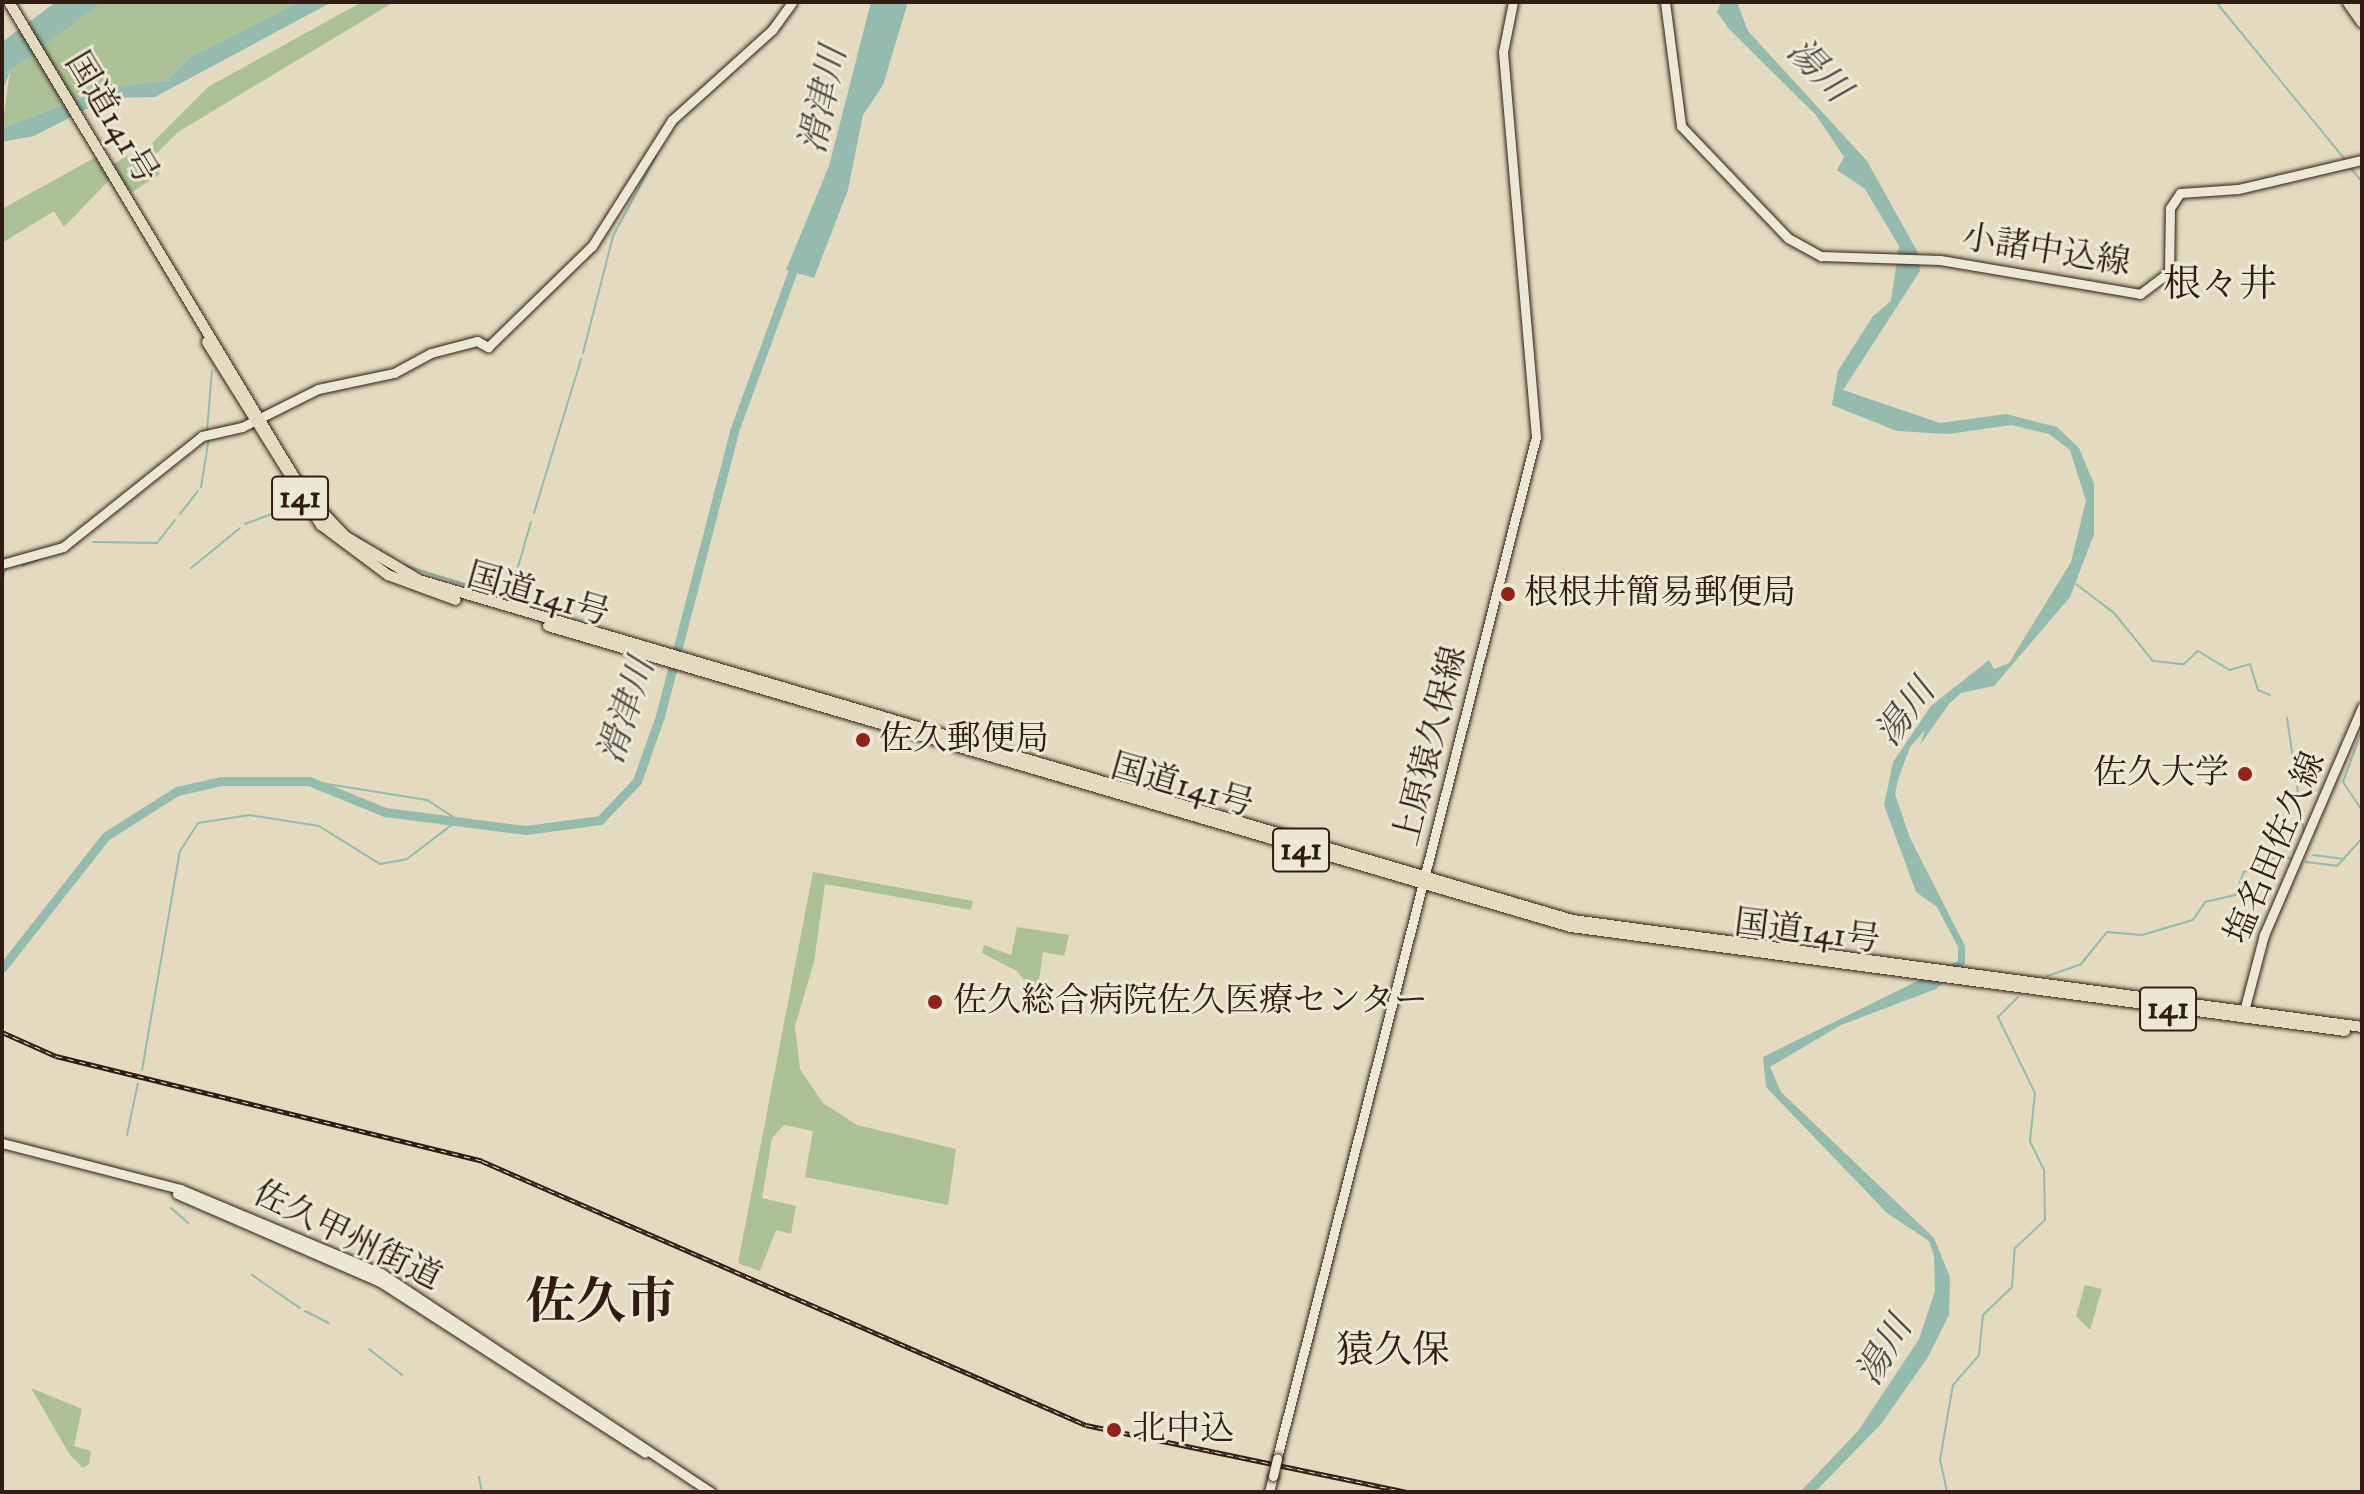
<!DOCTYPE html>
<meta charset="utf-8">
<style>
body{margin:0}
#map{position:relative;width:2364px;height:1494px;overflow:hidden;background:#e3dac0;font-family:"IM FELL DW Pica","Noto Serif JP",serif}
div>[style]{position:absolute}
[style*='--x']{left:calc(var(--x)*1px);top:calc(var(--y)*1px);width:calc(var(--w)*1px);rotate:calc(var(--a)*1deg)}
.green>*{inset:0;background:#adc197}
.water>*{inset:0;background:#95bbaf}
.stream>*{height:2px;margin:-1px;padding:0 1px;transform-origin:1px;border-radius:1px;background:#95bbaf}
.river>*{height:9px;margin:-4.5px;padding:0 4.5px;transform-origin:4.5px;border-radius:4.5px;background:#95bbaf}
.roads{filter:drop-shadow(0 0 2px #301c13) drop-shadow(0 0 2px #301c13)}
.secondary>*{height:9px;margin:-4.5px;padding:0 4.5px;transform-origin:4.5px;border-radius:4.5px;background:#ede7d6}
.trunk>*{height:10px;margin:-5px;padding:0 5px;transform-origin:5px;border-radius:5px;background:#e3dac0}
.motorway>*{height:11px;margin:-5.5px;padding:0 5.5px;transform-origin:5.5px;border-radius:5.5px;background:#e3dac0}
.rail>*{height:5px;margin-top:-2.5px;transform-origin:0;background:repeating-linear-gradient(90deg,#ede7d6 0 6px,#301c13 0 12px);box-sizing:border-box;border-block:2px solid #301c13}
.bridges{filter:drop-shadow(0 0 2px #301c13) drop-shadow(0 0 2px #301c13)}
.secondary-bridge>*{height:9px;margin:-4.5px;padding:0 4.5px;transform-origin:4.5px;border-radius:4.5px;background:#ede7d6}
.dots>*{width:22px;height:22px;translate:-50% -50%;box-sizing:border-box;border:4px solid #ede7d6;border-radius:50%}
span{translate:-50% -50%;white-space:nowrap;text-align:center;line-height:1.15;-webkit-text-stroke:6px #ede7d6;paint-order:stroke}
.shield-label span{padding:2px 6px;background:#ede7d6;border:2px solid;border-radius:6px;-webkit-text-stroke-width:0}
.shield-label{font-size:32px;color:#301c13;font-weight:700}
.street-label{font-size:34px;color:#301c13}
.poi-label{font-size:34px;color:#301c13}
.left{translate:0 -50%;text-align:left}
.right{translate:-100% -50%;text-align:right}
.water-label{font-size:36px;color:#4e4c42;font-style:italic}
.quarter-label{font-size:38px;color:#301c13}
.town-label{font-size:50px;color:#301c13;font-weight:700}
.frame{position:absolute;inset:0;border:4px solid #301c13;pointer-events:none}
</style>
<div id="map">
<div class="green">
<i style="clip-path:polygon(103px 2px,299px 2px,190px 57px,167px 80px,108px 87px,2px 128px,10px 71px)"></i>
<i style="clip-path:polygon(362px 2px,394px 2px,178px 132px,151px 159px,160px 174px,131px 193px,117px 172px,64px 227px,54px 211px,2px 243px,2px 209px,96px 157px,104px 170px,128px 155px,135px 160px,208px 87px)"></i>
<i style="clip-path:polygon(813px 872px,973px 901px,971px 910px,825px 884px,814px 962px,795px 1026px,800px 1069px,823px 1103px,857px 1125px,956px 1149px,948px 1205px,805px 1177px,813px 1131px,784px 1125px,772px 1138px,762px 1198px,796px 1206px,791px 1234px,776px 1230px,760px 1271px,738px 1263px)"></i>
<i style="clip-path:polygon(1017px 927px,1069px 935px,1064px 956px,1043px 952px,1037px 996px,1017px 971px,982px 953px,984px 945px,1011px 955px)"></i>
<i style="clip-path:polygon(2085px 1285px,2102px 1289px,2090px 1330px,2076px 1316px)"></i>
<i style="clip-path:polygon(31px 1388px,82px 1409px,74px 1446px,91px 1451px,89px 1464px,83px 1468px,70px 1455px)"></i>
</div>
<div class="water">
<i style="clip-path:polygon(56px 2px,103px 2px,10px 71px,2px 93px,2px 42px)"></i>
<i style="clip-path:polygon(299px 2px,332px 2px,155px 97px,108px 98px,34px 136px,2px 142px,2px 128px,109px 87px,167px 80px,190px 57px)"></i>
<i style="clip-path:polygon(871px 2px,908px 2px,883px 85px,863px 115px,848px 190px,814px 278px,786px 270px,829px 166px)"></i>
<i style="clip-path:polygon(1721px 2px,1737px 2px,1748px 31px,1867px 161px,1917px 251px,1920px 271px,1843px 390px,1940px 423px,2006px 414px,2057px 427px,2079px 448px,2094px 484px,2094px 534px,2070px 597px,1994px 686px,1961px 693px,1949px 704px,1920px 745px,1925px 730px,1910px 747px,1898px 780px,1895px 794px,1910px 838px,1965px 946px,1965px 964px,1936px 989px,1841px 1025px,1770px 1067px,1781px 1092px,1934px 1238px,1950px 1277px,1949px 1315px,1928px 1357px,1881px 1424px,1815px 1492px,1800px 1492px,1858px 1431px,1919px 1339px,1935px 1291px,1934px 1256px,1929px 1241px,1887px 1213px,1766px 1087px,1763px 1057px,1958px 961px,1958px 947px,1937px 907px,1916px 892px,1884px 805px,1893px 762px,1931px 706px,1989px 660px,1994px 669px,2009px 663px,2071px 562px,2086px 501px,2070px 450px,2049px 434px,2011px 425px,1948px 434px,1897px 431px,1832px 405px,1838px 371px,1873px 316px,1891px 301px,1899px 246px,1865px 189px,1837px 170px,1844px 157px,1816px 115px,1729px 29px,1717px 12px)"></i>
</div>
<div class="stream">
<i style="--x:2216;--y:2;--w:207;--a:50.7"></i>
<i style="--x:774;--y:35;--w:31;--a:-54"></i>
<i style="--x:2350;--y:167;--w:19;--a:51"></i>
<i style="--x:583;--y:353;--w:121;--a:-75.6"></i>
<i style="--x:613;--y:236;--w:91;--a:-61.7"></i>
<i style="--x:207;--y:430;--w:59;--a:-85.2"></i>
<i style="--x:201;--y:487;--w:50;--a:-80.7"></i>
<i style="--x:318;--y:498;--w:28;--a:49"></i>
<i style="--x:534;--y:513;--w:161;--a:-73"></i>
<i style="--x:180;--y:514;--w:29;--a:-52"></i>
<i style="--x:245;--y:524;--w:54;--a:-20.4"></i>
<i style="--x:358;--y:537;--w:11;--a:34"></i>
<i style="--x:93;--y:542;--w:64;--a:0.9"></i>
<i style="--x:157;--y:543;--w:29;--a:-52"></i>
<i style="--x:403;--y:565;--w:111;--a:17.3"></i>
<i style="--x:509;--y:598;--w:79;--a:-73.9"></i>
<i style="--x:22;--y:566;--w:22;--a:-21"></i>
<i style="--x:191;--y:568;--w:63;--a:-39.2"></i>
<i style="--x:2;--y:583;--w:13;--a:-77"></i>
<i style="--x:2076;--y:584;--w:48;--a:37.3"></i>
<i style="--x:2114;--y:613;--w:62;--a:50.9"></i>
<i style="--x:2153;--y:661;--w:31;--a:6"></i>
<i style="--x:2184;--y:664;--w:19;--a:-43"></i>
<i style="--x:2198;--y:651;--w:37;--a:31"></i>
<i style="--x:2230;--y:670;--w:21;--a:-17"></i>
<i style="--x:2250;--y:664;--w:27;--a:73"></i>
<i style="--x:2258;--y:690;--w:13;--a:23"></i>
<i style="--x:2287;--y:718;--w:116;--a:81.6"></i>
<i style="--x:2362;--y:730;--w:55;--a:110.1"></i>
<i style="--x:2343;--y:782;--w:34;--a:56"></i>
<i style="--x:2313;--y:855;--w:32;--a:7"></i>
<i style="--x:2306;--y:862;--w:31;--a:7"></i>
<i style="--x:2337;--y:866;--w:38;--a:-48"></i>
<i style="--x:2047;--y:976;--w:36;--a:-19"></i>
<i style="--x:2081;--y:964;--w:41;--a:-50.9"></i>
<i style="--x:2107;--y:932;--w:35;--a:5"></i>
<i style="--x:2142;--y:935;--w:53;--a:-16.4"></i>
<i style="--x:2193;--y:920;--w:22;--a:-56"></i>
<i style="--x:2205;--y:902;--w:31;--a:-13"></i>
<i style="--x:2235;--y:895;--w:25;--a:-69"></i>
<i style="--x:2244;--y:872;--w:38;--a:-25"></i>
<i style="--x:2278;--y:856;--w:16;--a:11"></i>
<i style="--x:142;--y:1070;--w:222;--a:-80.2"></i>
<i style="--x:180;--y:851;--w:33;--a:-57"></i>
<i style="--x:198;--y:823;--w:52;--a:-8.9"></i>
<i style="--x:249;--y:815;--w:71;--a:8.9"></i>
<i style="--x:319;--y:826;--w:72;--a:31.9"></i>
<i style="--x:380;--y:864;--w:27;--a:-10"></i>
<i style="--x:407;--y:859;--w:64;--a:-37.4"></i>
<i style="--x:458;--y:820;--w:37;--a:-147"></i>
<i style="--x:427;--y:800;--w:120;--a:-170.9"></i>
<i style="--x:127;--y:1135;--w:53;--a:-78.1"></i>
<i style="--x:171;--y:1208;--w:23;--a:41"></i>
<i style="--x:252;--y:1275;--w:58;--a:34.5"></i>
<i style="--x:305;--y:1311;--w:27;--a:27"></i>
<i style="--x:369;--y:1349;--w:42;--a:38.2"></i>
<i style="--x:479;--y:1477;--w:15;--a:79"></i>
<i style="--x:1947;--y:1492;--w:33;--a:-102"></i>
<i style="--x:1940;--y:1460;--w:76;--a:-80.2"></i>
<i style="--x:1953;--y:1385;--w:40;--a:-49"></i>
<i style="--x:1979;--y:1355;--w:40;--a:-84.3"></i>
<i style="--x:1983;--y:1315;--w:40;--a:-44"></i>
<i style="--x:2012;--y:1287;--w:39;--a:-86"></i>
<i style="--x:2015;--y:1248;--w:41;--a:-43"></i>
<i style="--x:2045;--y:1220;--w:50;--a:-91.1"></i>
<i style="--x:2044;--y:1170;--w:32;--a:-116"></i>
<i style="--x:2030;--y:1141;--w:48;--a:-84.1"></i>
<i style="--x:2035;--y:1093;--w:85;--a:-116"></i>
<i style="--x:1998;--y:1017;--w:28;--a:-45"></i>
</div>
<div class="river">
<i style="--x:2;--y:968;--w:168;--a:-51.8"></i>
<i style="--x:106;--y:836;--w:84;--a:-32.4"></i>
<i style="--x:177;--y:791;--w:45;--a:-12.8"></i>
<i style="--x:221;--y:781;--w:88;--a:0"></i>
<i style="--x:309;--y:781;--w:82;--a:22.2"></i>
<i style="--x:385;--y:812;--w:142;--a:7.3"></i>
<i style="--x:526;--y:830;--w:75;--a:-7.7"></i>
<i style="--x:600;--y:820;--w:54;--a:-46.5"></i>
<i style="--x:637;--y:781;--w:69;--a:-70.5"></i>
<i style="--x:660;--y:716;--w:294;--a:-75.4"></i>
<i style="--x:734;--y:431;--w:180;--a:-69.9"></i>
</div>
<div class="roads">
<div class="secondary">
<i style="--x:1665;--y:2;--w:125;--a:82.6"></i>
<i style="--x:1681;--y:126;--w:155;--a:46.3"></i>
<i style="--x:1788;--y:238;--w:38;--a:29"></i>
<i style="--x:1821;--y:256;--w:119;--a:1.9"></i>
<i style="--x:1940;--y:260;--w:203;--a:9.6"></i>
<i style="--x:2140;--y:294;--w:36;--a:-37"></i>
<i style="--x:2169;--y:272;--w:64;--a:-89.1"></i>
<i style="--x:2170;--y:208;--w:18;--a:-56"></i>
<i style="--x:2180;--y:193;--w:58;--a:-3.9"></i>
<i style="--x:2238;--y:189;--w:127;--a:-13.2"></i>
<i style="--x:2;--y:564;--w:63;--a:-15.6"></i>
<i style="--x:63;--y:547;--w:178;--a:-38.6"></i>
<i style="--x:202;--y:436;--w:41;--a:-12.7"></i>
<i style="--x:242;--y:427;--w:85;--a:-26.6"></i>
<i style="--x:318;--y:389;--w:78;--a:-11.9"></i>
<i style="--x:394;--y:373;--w:42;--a:-28.4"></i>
<i style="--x:431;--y:353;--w:48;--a:-14.6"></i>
<i style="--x:477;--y:341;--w:13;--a:29"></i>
<i style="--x:488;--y:347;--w:145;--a:-44.2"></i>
<i style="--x:592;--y:246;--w:149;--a:-57.6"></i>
<i style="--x:672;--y:120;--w:135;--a:-42"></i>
<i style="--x:772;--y:30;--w:34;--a:-54"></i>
<i style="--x:2244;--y:1011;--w:79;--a:-75.3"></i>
<i style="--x:2264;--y:935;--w:248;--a:-66.7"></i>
<i style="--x:2;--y:1143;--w:184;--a:14.5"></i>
<i style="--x:180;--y:1189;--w:218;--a:22.7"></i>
<i style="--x:381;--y:1273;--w:396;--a:33.6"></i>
<i style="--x:177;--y:1194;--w:221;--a:23.4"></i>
<i style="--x:380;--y:1282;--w:315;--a:32.8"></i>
<i style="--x:1277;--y:1458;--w:1053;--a:-75.77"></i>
<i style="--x:1536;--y:437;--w:386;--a:-94.9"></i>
<i style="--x:1503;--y:52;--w:51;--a:-78.7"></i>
<i style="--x:1269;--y:1492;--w:16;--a:-76"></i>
</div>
<div class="trunk">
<i style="--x:9;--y:2;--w:569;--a:59.02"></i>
<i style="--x:302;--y:490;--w:63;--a:46.9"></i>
<i style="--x:345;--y:536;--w:86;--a:30.7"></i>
<i style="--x:419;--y:580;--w:1203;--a:16.42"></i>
<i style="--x:1573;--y:920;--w:796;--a:7.72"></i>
<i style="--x:207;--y:342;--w:216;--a:58.1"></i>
<i style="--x:321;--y:525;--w:84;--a:36.7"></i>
<i style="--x:388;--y:575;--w:72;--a:20.2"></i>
<i style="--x:548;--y:626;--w:1066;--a:16.4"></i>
<i style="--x:1571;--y:927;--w:781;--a:7.65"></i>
</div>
<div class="motorway">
<i style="--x:2348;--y:2;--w:24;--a:55"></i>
<i style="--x:2361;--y:2;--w:2;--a:63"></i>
</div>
</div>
<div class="rail">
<i style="--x:2;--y:1032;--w:59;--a:24"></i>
<i style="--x:56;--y:1056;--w:439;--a:13.8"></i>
<i style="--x:482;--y:1161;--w:659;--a:23.61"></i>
<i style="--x:1086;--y:1425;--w:329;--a:11.8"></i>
</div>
<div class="bridges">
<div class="secondary-bridge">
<i style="--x:1273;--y:1476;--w:18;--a:-77"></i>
</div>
</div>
<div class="dots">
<i style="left:1508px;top:594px;background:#8f2418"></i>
<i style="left:863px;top:740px;background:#8f2418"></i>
<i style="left:2245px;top:774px;background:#8f2418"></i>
<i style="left:935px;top:1002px;background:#8f2418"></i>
<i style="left:1114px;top:1430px;background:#8f2418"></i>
</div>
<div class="shield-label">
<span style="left:300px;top:498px">141</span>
<span style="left:1301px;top:850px">141</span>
<span style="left:2168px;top:1009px">141</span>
</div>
<div class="street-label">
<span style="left:111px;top:118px;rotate:59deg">国道141号</span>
<span style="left:2046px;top:251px;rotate:9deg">小諸中込線</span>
<span style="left:538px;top:595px;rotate:16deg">国道141号</span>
<span style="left:1431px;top:746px;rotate:-76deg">上原猿久保線</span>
<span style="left:1182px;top:786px;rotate:16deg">国道141号</span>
<span style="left:2276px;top:848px;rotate:-67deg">塩名田佐久線</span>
<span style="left:1807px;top:932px;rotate:7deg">国道141号</span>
<span style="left:347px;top:1236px;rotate:26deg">佐久甲州街道</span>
</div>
<div class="poi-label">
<span class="left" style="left:1524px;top:594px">根根井簡易郵便局</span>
<span class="left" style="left:879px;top:740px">佐久郵便局</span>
<span class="right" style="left:2229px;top:774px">佐久大学</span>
<span class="left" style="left:953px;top:1002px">佐久総合病院佐久医療センター</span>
<span class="left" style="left:1132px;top:1430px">北中込</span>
</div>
<div class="water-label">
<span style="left:1818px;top:71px;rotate:46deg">湯川</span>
<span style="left:824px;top:100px;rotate:-78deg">滑津川</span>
<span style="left:627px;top:711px;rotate:-72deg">滑津川</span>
<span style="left:1906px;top:713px;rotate:-53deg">湯川</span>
<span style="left:1885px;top:1351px;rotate:-59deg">湯川</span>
</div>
<div class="quarter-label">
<span style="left:2220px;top:286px">根々井</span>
<span style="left:1393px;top:1352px">猿久保</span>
</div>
<div class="town-label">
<span style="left:601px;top:1304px">佐久市</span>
</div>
<div class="frame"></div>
</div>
